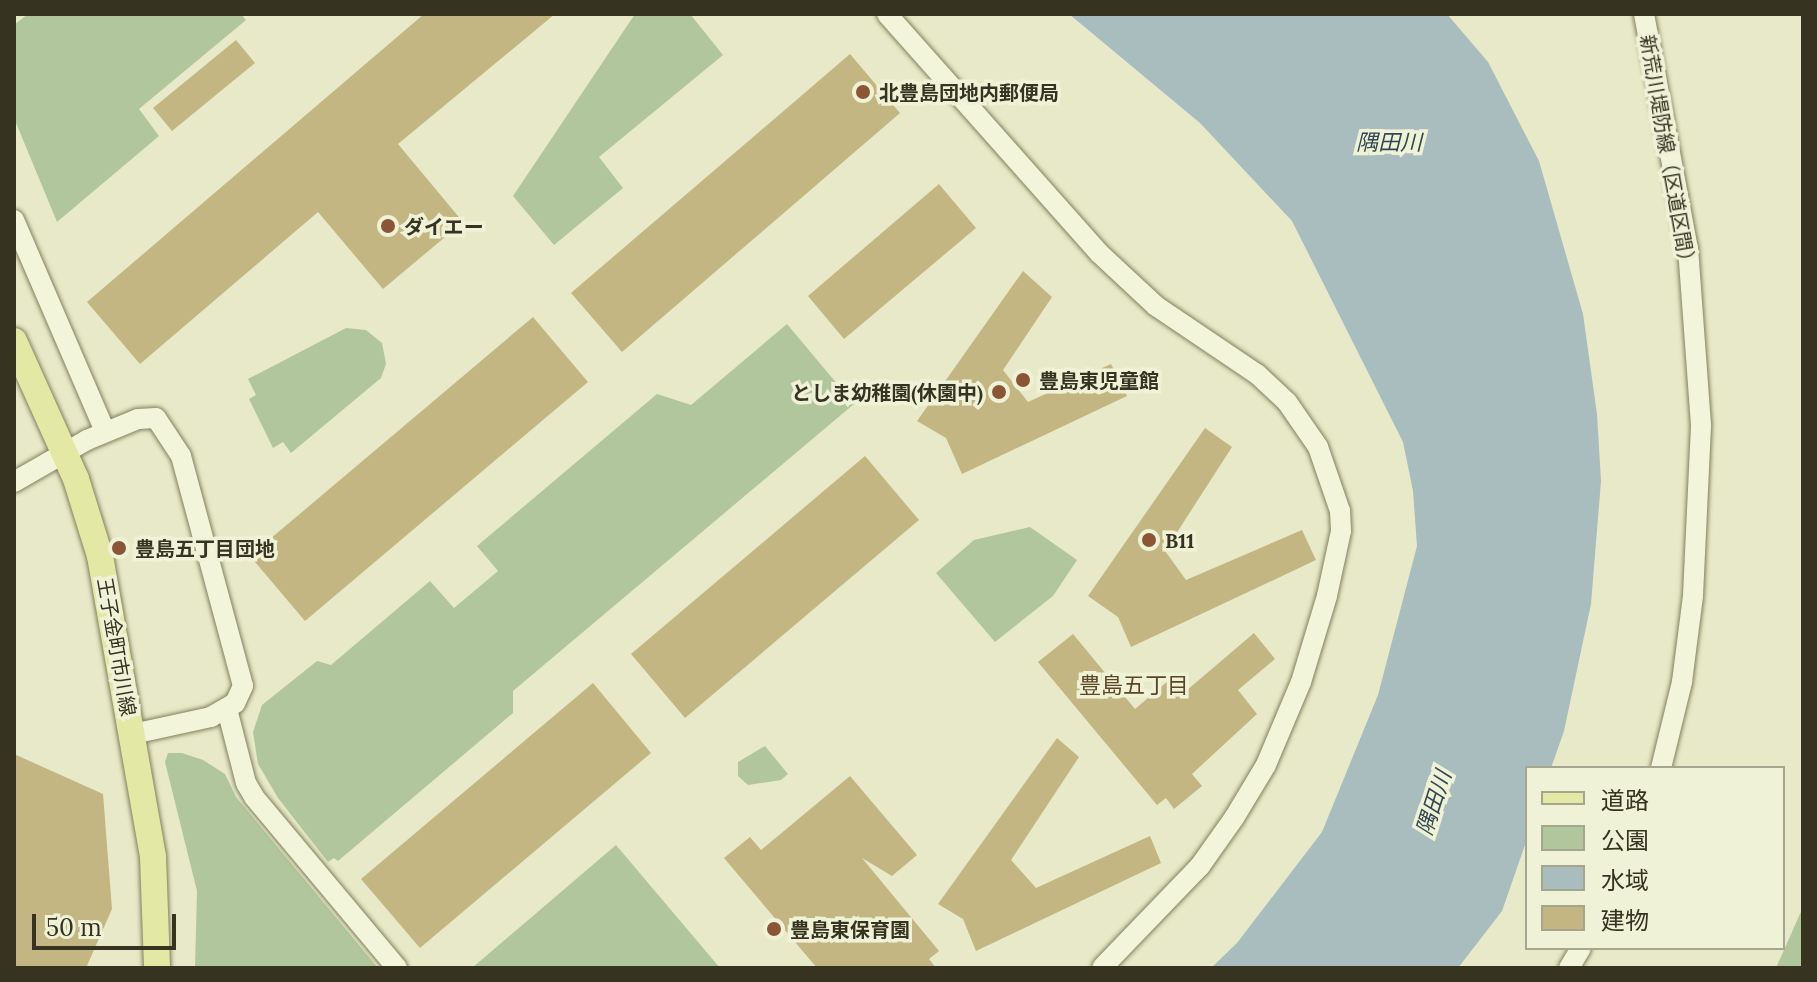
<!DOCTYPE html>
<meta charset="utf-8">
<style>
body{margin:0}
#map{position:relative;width:1817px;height:982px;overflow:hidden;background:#e7e9c8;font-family:Lora,"Noto Sans JP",serif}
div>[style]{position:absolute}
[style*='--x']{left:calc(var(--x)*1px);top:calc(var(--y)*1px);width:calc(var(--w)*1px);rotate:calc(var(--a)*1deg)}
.green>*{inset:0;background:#b2c69d}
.water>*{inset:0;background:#a9bcbe}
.building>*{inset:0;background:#c3b683}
.roads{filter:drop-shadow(0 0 2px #83805f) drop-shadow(0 0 2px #83805f)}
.minor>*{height:20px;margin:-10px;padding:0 10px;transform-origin:10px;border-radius:10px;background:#f3f5db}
.major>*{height:26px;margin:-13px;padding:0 13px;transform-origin:13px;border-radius:13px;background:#e3e8a5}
.dots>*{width:22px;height:22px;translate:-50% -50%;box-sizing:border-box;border:4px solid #eff2d7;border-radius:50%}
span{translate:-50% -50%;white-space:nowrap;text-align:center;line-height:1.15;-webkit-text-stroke:7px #eff2d7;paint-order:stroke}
.poi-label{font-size:20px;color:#363321;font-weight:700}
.left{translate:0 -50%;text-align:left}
.right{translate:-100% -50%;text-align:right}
.street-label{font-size:20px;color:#363321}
.water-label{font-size:22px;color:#324953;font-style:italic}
.neighbourhood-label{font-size:22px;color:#5d4626}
.frame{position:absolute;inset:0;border:16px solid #363321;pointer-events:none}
.legend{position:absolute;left:1525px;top:766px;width:260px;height:184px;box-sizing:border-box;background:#eff2d7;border:2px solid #a5a68e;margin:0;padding:10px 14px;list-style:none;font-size:24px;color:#363321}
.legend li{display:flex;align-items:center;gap:16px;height:40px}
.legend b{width:40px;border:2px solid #a5a68e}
.scale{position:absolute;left:32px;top:914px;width:144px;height:36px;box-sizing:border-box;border:4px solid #363321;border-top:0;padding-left:10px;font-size:24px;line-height:28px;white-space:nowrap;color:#363321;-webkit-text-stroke:6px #eff2d7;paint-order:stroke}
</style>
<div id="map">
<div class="green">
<i style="clip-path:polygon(28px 14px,241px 14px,246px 20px,139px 109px,159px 136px,57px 222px,14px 118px,14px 25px)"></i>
<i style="clip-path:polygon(635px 14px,690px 14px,723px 55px,599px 157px,623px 188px,554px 245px,513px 196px)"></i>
<i style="clip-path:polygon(787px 324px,854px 404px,513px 691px,513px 713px,338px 861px,334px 858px,328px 862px,278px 798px,258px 764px,253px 732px,262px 705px,317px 661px,331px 665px,430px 581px,454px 608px,498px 571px,477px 546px,657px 394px,691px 405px)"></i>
<i style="clip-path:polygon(346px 328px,366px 330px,382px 343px,386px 364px,381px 378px,291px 453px,283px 442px,273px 448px,249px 399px,256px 395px,248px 379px)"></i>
<i style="clip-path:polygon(1030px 527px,1077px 560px,1053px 596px,995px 642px,936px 573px,974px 540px)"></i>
<i style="clip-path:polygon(765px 746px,788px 774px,781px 780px,748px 785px,738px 776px,738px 762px)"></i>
<i style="clip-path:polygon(168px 753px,182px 753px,203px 760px,225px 774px,236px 797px,378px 968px,195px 968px,197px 891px,165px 762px)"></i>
<i style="clip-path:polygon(616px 845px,720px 968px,472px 968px)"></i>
<i style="clip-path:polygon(1803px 907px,1803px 968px,1776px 968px)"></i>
</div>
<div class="water">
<i style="clip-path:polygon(1069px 14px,1447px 14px,1488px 62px,1539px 161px,1583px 314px,1597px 414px,1601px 481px,1591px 604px,1564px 731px,1551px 768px,1527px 768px,1527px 839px,1502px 911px,1458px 968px,1211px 968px,1237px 943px,1322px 832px,1378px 695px,1417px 546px,1413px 491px,1403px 442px,1292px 221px,1200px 123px)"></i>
</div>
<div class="building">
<i style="clip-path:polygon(424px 14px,555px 14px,398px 144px,463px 222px,383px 289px,318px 212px,140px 364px,87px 302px)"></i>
<i style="clip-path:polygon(236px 40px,255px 63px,172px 131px,153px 108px)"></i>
<i style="clip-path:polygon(850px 54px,900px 113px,622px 352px,571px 293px)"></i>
<i style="clip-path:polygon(939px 184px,976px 228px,844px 339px,808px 296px)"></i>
<i style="clip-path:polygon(1023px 271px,1052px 297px,1003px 370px,1028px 402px,1111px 364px,1127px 396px,962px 474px,946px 438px,917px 421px)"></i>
<i style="clip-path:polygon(533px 317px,588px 382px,305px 621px,250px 556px)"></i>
<i style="clip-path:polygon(1205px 428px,1232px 447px,1165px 551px,1186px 580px,1302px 530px,1316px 560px,1131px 647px,1118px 617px,1088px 596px)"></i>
<i style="clip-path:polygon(865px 456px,919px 520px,685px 718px,631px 654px)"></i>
<i style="clip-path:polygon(1254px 633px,1275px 659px,1238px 690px,1257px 714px,1192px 774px,1202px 786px,1174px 809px,1166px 798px,1157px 805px,1038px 662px,1073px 634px,1135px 709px,1174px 676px,1186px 691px)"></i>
<i style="clip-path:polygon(593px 683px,651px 753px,420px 948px,361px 879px)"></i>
<i style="clip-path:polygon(1057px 738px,1079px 757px,1011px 860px,1036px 888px,1150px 836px,1161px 863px,976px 951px,963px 919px,938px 904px)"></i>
<i style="clip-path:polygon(14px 754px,103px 794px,112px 909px,86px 968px,14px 968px)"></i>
<i style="clip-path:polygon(850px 776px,917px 855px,892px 876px,862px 858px,939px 951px,929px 959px,936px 968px,817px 968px,724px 858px,750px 837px,761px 850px)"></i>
</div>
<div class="roads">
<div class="minor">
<i style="--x:887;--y:14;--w:319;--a:48.4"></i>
<i style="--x:1099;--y:253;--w:78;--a:42.9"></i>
<i style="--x:1156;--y:306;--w:122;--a:34"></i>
<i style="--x:1257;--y:374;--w:41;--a:43"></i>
<i style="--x:1287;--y:402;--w:55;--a:55.4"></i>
<i style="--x:1318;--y:447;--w:68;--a:71"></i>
<i style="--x:1340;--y:511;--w:20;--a:87"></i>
<i style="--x:1341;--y:531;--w:66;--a:102.2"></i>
<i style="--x:1327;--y:596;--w:90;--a:106.8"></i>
<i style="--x:1301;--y:682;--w:90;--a:112.9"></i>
<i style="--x:1266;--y:765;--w:62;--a:121.1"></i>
<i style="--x:1234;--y:818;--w:59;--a:125.3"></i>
<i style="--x:1200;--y:866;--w:141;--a:133.9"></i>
<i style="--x:1644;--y:14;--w:238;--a:79.4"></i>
<i style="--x:1688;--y:248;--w:178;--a:85.8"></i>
<i style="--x:1701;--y:426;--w:170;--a:92.7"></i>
<i style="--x:1693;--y:596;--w:87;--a:97.3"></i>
<i style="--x:1682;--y:682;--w:89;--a:103.7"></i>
<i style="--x:14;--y:220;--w:230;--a:66.7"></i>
<i style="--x:14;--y:482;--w:84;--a:-29.9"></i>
<i style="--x:87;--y:440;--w:55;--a:-22.4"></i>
<i style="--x:138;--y:419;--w:18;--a:-3"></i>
<i style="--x:156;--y:418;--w:45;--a:56.7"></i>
<i style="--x:181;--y:456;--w:238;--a:74.9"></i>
<i style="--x:243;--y:686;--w:19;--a:115"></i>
<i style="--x:235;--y:703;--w:28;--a:150"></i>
<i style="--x:211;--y:717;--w:80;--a:167.7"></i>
<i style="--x:227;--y:709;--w:76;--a:75.6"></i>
<i style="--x:246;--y:783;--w:16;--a:60"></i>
<i style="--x:254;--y:797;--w:223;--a:50.1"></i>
<i style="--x:1569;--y:968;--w:23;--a:-59"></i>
</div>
<div class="major">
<i style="--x:14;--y:341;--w:151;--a:65.8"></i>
<i style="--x:76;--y:479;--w:81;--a:72.7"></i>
<i style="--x:100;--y:556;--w:306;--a:80"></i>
<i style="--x:153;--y:857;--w:111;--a:87.9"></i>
</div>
</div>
<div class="dots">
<i style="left:863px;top:92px;background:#8b5636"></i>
<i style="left:388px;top:226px;background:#8b5636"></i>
<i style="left:1023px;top:380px;background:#8b5636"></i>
<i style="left:999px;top:392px;background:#8b5636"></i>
<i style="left:1149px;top:540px;background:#8b5636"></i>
<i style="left:119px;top:548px;background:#8b5636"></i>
<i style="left:774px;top:929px;background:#8b5636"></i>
</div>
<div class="poi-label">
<span class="left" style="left:879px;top:92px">北豊島団地内郵便局</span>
<span class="left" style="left:404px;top:226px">ダイエー</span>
<span class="left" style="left:1039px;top:380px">豊島東児童館</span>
<span class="right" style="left:983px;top:392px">としま幼稚園(休園中)</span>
<span class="left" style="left:1165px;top:540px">B11</span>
<span class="left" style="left:135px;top:548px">豊島五丁目団地</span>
<span class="left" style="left:790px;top:929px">豊島東保育園</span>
</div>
<div class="street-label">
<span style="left:1668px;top:153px;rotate:80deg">新荒川堤防線（区道区間）</span>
<span style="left:117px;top:647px;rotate:80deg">王子金町市川線</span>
</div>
<div class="water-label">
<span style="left:1389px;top:143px">隅田川</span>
<span style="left:1434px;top:803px;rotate:-72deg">隅田川</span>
</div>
<div class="neighbourhood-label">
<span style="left:1134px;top:686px">豊島五丁目</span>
</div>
<div class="frame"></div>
<ul class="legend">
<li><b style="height:10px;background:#e3e8a5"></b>道路</li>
<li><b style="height:22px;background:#b2c69d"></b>公園</li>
<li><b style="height:22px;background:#a9bcbe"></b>水域</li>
<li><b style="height:22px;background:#c3b683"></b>建物</li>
</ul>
<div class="scale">50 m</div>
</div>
